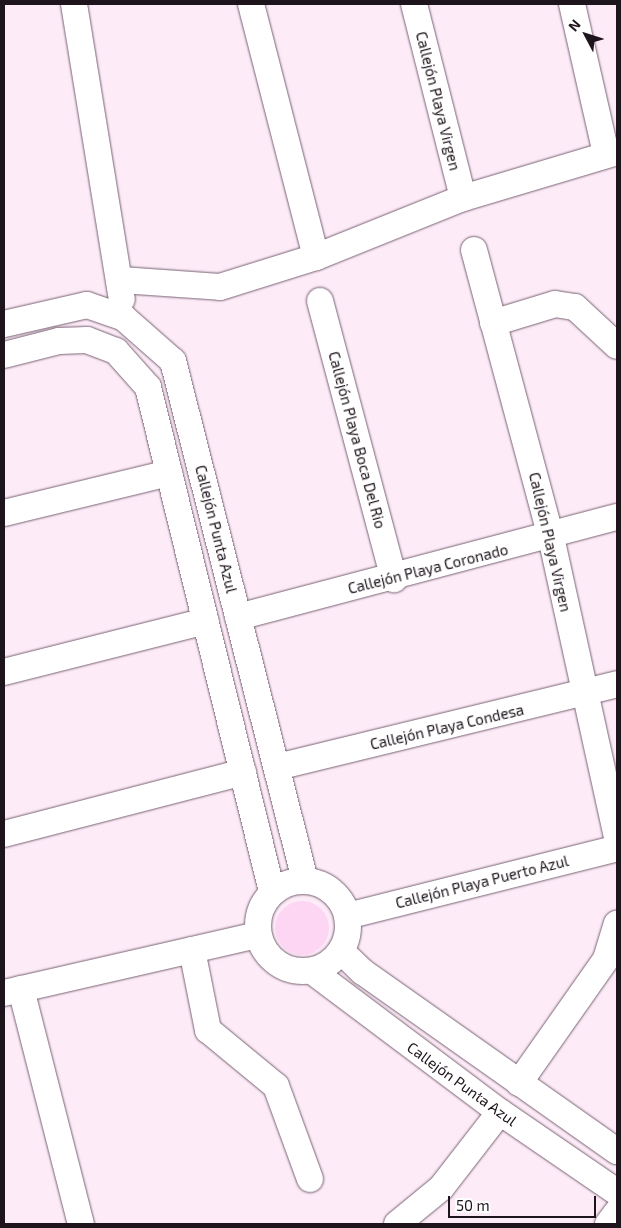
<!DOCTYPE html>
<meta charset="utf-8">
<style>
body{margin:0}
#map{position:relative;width:621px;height:1228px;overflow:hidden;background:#fdecf8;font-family:"Exo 2",sans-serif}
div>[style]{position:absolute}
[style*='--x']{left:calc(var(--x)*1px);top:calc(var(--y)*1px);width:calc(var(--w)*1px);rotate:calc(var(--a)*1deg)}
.green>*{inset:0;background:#fdd6f3}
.round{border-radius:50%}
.roads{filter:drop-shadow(0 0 1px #796173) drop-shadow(0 0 1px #796173)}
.minor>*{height:26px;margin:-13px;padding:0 13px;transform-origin:13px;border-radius:13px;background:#fff}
.minor>.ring{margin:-13px;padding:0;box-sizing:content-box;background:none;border:26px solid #fff;border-radius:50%}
span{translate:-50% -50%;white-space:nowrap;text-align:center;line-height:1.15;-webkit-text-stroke:4px #fff;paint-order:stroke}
.street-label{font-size:15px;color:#1e151c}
.frame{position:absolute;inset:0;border:5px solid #1e151c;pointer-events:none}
.north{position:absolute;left:561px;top:10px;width:50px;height:50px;-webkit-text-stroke:4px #fff;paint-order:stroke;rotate:310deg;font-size:14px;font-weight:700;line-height:20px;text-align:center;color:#1e151c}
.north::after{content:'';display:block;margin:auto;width:18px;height:22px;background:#1e151c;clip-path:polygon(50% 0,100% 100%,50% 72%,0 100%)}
.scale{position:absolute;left:448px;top:1196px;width:148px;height:22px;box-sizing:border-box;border:2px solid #1e151c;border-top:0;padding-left:6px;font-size:15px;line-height:18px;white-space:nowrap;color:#1e151c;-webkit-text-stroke:4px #fff;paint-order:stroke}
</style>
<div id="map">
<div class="green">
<i class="round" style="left:275px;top:901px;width:54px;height:54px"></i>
</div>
<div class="roads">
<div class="minor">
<i style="--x:74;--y:4;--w:299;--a:80.8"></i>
<i style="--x:251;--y:4;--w:261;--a:75.6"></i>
<i style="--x:414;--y:4;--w:200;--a:75.8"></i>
<i style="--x:572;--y:4;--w:154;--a:77.2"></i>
<i style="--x:474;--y:250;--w:297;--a:75"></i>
<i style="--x:551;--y:537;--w:307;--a:77.6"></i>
<i style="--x:121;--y:280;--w:99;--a:4"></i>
<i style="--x:220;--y:287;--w:101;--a:-17.4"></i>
<i style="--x:316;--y:257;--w:158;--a:-21.9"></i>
<i style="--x:463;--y:198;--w:161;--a:-16.6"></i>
<i style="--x:320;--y:301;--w:288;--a:75.1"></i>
<i style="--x:493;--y:323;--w:65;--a:-17"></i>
<i style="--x:555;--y:304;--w:20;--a:9"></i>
<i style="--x:575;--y:307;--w:57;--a:42.9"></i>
<i style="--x:4;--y:324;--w:85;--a:-12.9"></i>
<i style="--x:87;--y:305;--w:39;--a:19"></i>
<i style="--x:124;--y:318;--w:65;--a:41.3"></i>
<i style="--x:173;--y:361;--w:536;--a:75.73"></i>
<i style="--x:4;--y:355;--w:57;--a:-14.3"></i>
<i style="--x:59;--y:341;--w:28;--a:-2"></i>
<i style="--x:87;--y:340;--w:31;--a:21"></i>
<i style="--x:116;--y:351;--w:48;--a:48.4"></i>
<i style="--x:148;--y:387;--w:520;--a:76.2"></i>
<i style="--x:4;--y:513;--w:170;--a:-13.6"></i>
<i style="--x:238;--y:617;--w:392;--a:-14.8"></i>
<i style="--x:4;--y:672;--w:208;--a:-14.2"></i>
<i style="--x:277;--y:767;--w:350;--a:-13.7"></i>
<i style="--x:4;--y:834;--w:247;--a:-14.5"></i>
<i class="ring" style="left:258px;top:881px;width:64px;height:64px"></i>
<i style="--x:347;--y:916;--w:278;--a:-14.1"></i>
<i style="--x:192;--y:950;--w:82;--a:78.7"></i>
<i style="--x:208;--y:1030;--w:88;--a:39.5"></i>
<i style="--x:276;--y:1086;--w:99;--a:69.9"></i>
<i style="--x:341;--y:951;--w:30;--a:44"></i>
<i style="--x:363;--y:972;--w:311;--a:35.2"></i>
<i style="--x:312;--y:971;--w:235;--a:36.9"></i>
<i style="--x:500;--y:1112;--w:142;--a:34.4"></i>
<i style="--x:21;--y:989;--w:243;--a:75.7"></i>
<i style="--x:4;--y:993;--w:261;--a:-12.9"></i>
<i style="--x:519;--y:1083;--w:151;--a:-54.9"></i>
<i style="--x:606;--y:959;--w:37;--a:-73"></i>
<i style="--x:397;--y:1224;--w:57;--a:-39.3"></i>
<i style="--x:441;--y:1188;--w:96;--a:-52.2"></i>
<i style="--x:608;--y:1224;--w:15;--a:-53"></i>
</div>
</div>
<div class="street-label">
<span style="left:438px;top:101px;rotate:76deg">Callejón Playa Virgen</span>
<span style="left:357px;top:440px;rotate:75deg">Callejón Playa Boca Del Rio</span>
<span style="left:216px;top:529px;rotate:76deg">Callejón Punta Azul</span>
<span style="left:550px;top:542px;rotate:77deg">Callejón Playa Virgen</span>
<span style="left:428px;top:569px;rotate:-14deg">Callejón Playa Coronado</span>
<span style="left:447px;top:727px;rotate:-13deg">Callejón Playa Condesa</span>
<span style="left:482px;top:882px;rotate:-14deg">Callejón Playa Puerto Azul</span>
<span style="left:462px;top:1084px;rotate:36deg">Callejón Punta Azul</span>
</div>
<div class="frame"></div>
<div class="north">N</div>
<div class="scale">50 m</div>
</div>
